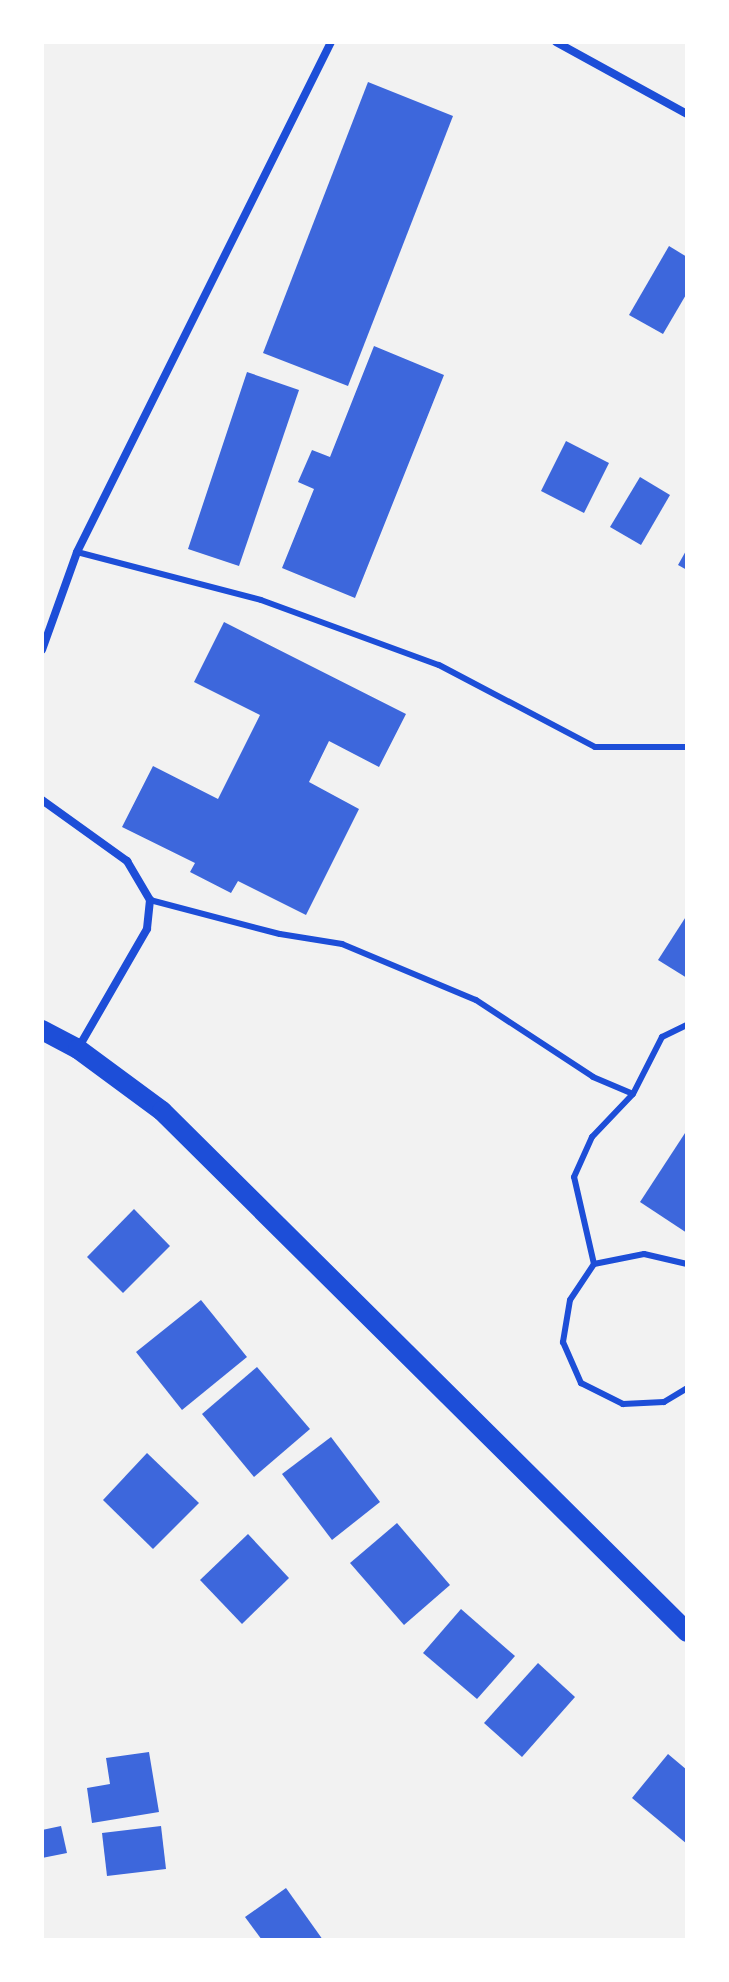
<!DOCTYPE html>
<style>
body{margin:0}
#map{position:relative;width:729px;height:1982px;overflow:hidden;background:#f2f2f2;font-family:"Open Sans",sans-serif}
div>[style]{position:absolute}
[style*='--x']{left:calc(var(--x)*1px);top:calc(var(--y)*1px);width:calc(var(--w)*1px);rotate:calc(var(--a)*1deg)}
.building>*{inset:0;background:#3d67dc}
.service>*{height:6px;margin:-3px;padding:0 3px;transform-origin:3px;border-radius:3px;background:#1d4ed8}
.minor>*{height:8px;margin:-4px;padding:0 4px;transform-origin:4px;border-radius:4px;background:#1d4ed8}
.primary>*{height:20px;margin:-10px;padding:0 10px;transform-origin:10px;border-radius:10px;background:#1d4ed8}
span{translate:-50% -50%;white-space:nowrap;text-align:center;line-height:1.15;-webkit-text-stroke:7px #fff;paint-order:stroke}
.frame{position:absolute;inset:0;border:44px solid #fff;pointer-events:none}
</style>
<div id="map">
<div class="building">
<i style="clip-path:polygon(368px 82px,453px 116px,348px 386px,263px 353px)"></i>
<i style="clip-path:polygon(669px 246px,687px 257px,687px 293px,663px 334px,629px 315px)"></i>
<i style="clip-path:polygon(374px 346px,444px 375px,355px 598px,282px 568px,314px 489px,298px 482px,312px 450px,330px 457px)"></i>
<i style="clip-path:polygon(247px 372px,299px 390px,239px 566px,188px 549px)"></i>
<i style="clip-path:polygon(566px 441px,609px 463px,584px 513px,541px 491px)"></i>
<i style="clip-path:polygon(640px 477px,670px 495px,641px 545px,610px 527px)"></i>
<i style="clip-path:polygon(687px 549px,687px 570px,678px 565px)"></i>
<i style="clip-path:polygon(224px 622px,406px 714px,379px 767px,329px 741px,309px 782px,359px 809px,306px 915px,238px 881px,231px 893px,190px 872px,195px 863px,122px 827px,153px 766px,218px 799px,260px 715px,194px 682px)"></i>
<i style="clip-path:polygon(687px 915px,687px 978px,658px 960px)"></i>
<i style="clip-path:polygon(687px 1130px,687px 1233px,640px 1202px)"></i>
<i style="clip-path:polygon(134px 1209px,170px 1246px,123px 1293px,87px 1257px)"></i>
<i style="clip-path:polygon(201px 1300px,247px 1357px,182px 1410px,136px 1352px)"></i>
<i style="clip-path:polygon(257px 1367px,310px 1429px,254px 1477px,202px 1414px)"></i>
<i style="clip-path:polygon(331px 1437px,380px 1502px,332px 1540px,282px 1474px)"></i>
<i style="clip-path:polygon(147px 1453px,199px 1503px,153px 1549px,103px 1500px)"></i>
<i style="clip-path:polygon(397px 1523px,450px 1585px,404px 1625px,350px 1563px)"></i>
<i style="clip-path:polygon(248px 1534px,289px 1578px,242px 1624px,200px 1580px)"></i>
<i style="clip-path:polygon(461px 1609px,515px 1656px,477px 1699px,423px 1653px)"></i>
<i style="clip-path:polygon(538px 1663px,575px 1697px,522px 1757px,484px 1723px)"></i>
<i style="clip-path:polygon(149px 1752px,159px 1812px,92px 1823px,87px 1788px,110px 1784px,106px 1758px)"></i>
<i style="clip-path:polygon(668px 1754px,687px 1770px,687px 1844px,632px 1798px)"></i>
<i style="clip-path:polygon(61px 1826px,67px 1853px,42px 1858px,42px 1830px)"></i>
<i style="clip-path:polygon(161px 1826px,166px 1869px,107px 1876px,102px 1833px)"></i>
<i style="clip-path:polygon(286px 1888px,323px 1940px,262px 1940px,245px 1917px)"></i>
</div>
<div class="service">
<i style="--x:77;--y:552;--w:190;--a:14.6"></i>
<i style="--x:261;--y:600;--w:189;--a:20.1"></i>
<i style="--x:439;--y:665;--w:176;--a:27.7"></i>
<i style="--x:595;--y:747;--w:92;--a:0"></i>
<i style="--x:150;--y:900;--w:134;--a:14.7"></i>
<i style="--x:280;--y:934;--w:63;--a:9.2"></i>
<i style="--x:342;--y:944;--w:145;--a:22.7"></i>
<i style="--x:476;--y:1000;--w:140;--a:33.3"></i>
<i style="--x:593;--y:1077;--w:43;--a:23"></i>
<i style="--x:633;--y:1094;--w:64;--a:-63"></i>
<i style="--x:662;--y:1037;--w:28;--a:-26"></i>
<i style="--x:594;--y:1264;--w:89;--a:-102.9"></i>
<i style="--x:574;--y:1177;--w:44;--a:-65.8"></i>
<i style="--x:592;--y:1137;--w:59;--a:-46.4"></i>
<i style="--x:687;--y:1264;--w:44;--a:-166.9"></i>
<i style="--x:644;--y:1254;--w:51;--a:168.7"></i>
<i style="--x:594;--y:1264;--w:43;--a:123.7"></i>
<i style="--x:570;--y:1300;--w:43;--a:99.5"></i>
<i style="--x:563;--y:1342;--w:45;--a:66.3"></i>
<i style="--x:581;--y:1383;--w:47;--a:26.6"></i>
<i style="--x:623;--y:1404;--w:41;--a:-2.8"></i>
<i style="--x:664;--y:1402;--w:27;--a:-31"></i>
</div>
<div class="minor">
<i style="--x:556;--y:42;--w:149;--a:28.8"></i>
<i style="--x:42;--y:650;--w:104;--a:-70.3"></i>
<i style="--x:77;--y:552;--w:570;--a:-63.52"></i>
<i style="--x:42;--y:800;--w:105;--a:35.7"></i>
<i style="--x:127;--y:861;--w:45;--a:59.5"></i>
<i style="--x:150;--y:900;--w:29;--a:96"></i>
<i style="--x:147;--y:929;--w:136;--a:120"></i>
</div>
<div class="primary">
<i style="--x:42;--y:1030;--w:41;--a:27.8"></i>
<i style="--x:78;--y:1049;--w:104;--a:36.4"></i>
<i style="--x:162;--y:1111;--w:740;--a:44.78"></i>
</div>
<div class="frame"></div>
</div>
